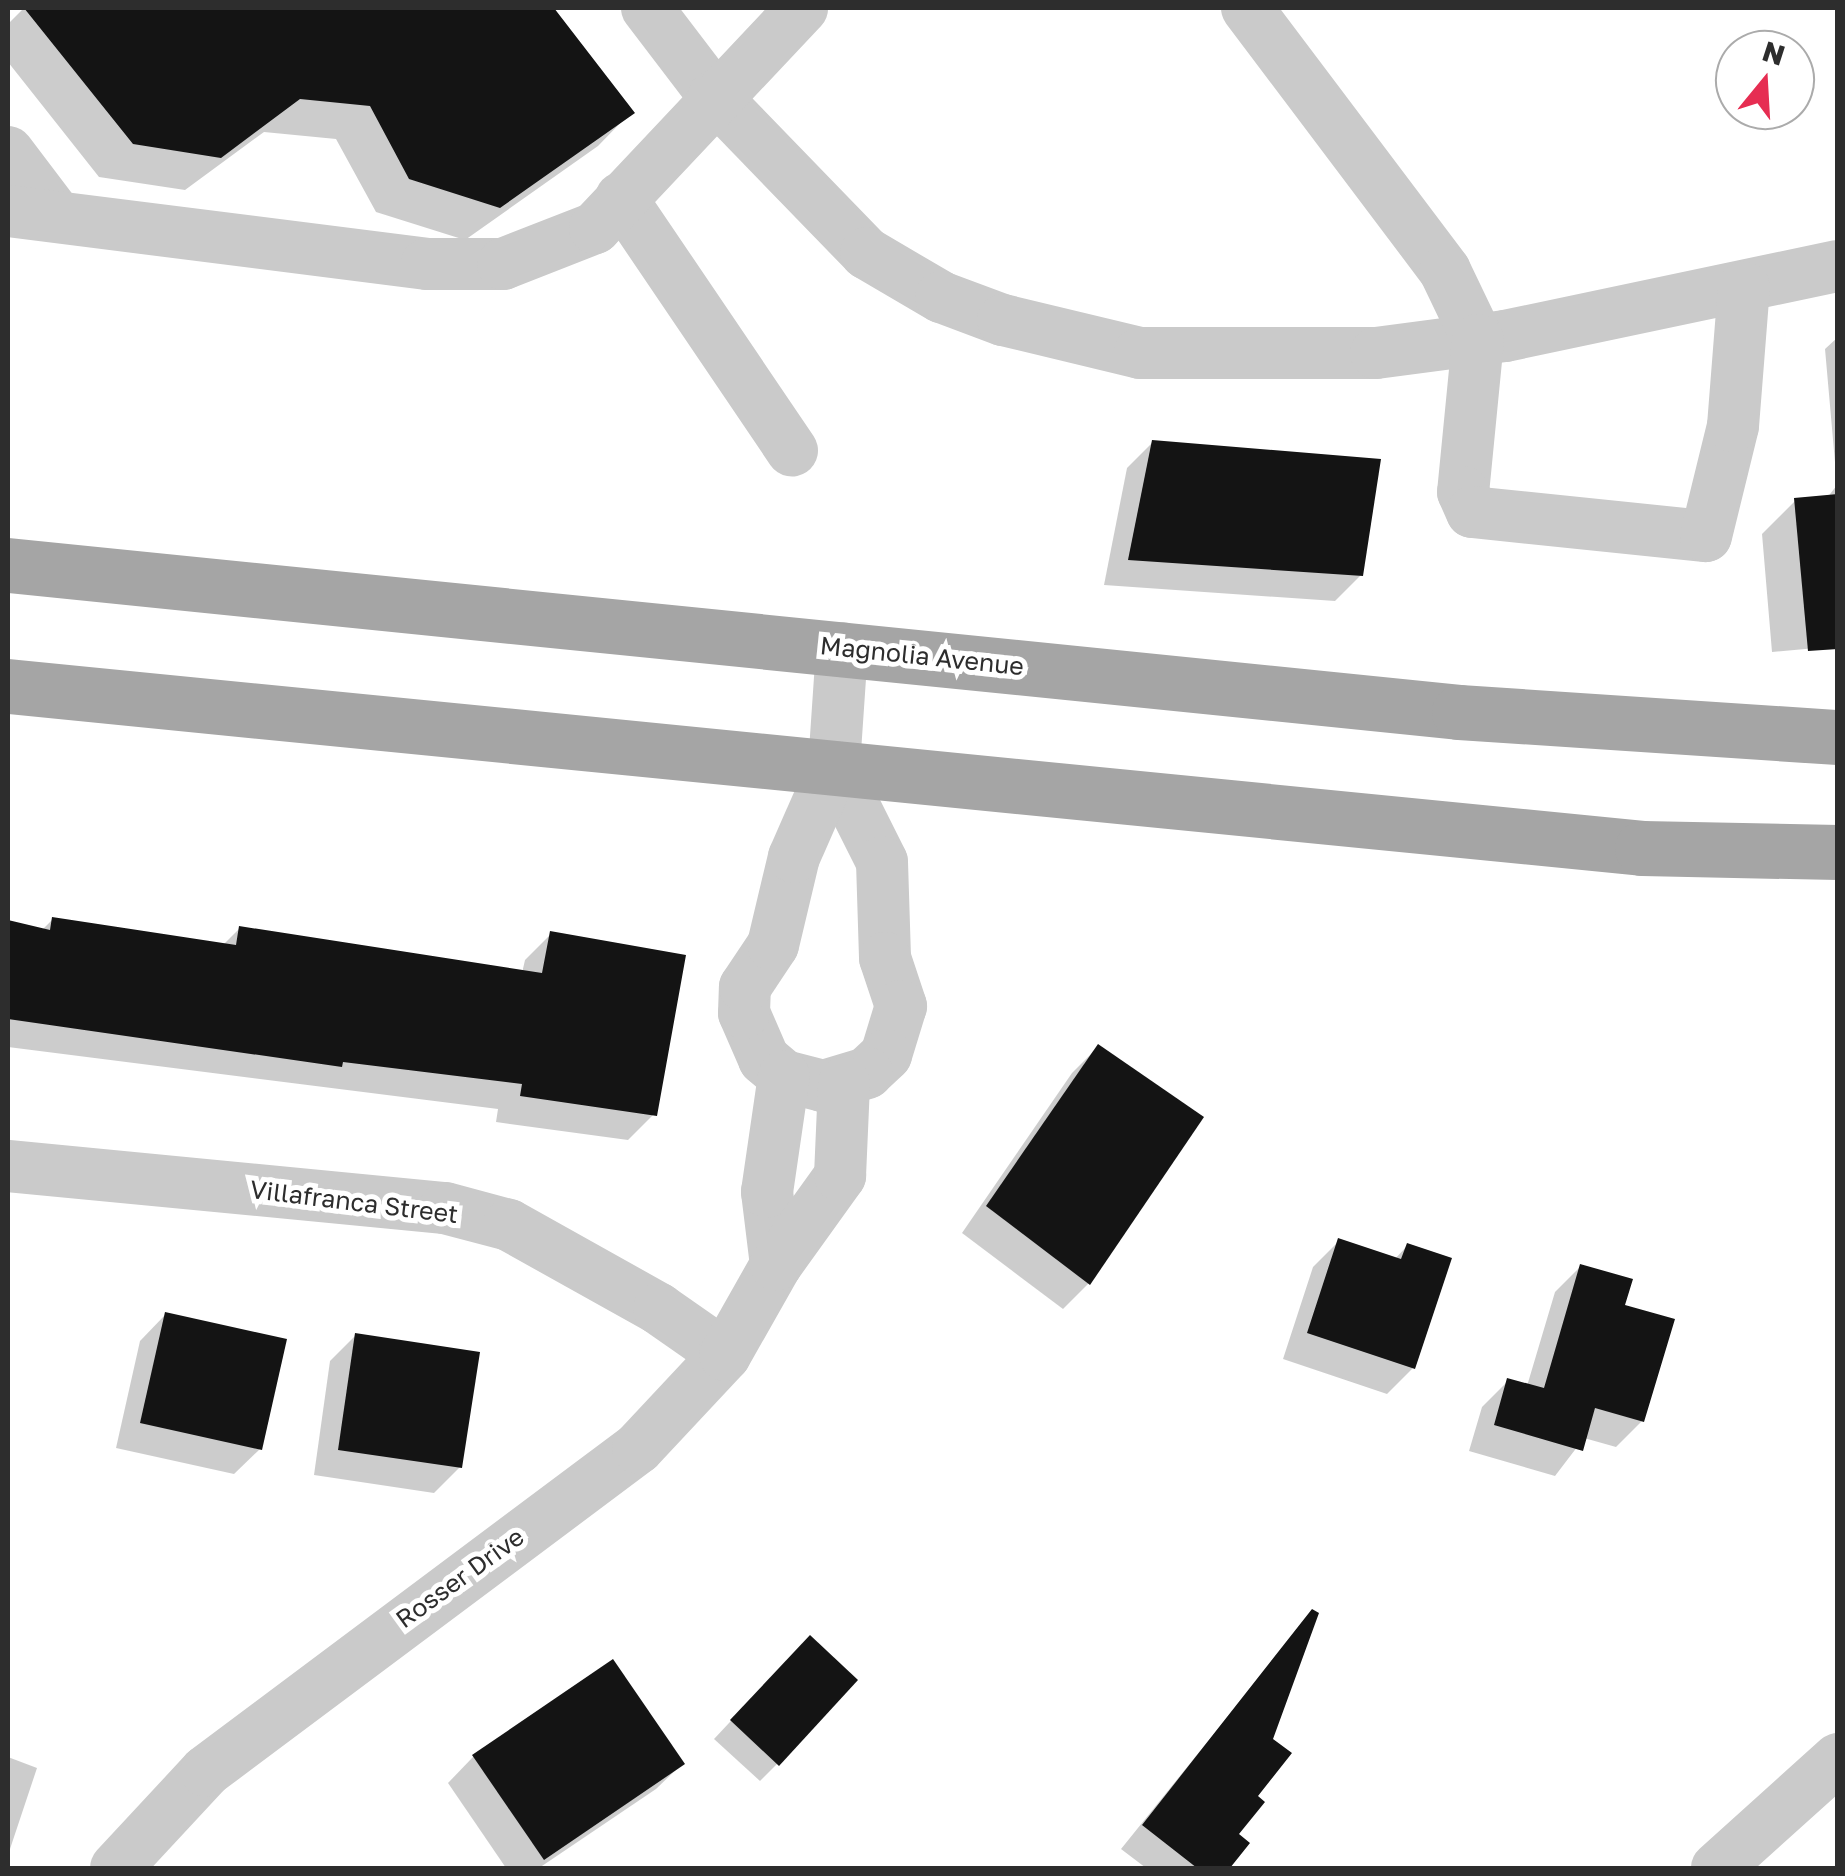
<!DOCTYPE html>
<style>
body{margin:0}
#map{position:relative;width:1845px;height:1876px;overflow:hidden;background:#fff;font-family:"Golos Text",sans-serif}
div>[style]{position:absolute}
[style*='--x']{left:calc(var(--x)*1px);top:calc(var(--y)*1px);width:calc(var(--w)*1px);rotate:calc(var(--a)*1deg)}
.shadow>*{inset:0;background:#0003}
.building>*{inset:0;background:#141414}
.minor>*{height:52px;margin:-26px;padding:0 26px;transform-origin:26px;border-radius:26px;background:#cacaca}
.major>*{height:55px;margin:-27.5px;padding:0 27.5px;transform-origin:27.5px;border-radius:27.5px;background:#a5a5a5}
span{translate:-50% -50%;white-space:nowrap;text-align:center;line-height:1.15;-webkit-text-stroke:10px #fff;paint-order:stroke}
.street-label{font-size:25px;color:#2d2d2d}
.frame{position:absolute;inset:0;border:10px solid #2d2d2d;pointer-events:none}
.north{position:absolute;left:1715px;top:30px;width:100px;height:100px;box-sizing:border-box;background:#fff;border:2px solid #ababab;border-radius:50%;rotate:18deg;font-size:28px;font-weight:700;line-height:40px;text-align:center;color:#2d2d2d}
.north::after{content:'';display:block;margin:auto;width:35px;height:45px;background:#e62d52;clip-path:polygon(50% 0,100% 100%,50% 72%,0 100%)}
</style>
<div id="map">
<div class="shadow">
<i style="clip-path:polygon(24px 8px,551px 8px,631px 112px,598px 146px,465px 240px,376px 212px,336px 139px,264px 132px,185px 190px,99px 177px,8px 62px,8px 24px)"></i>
<i style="clip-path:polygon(1838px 337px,1838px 646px,1772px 652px,1762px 534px,1795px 501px,1827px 498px,1837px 485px,1825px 349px)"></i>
<i style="clip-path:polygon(1153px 442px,1361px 575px,1335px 601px,1104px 585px,1127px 468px)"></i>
<i style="clip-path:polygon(53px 919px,223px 945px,240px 928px,522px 973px,525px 960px,551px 934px,654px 1114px,628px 1140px,496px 1122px,498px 1109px,8px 1047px,8px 923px,42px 930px)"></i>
<i style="clip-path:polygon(1098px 1047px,1088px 1284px,1063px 1309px,962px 1233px,1072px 1073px)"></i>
<i style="clip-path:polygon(1339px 1241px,1394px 1260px,1407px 1246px,1413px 1368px,1387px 1394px,1283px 1359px,1313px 1267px)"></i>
<i style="clip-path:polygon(1581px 1266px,1622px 1306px,1642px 1421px,1616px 1447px,1584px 1438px,1555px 1476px,1469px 1451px,1482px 1407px,1508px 1381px,1527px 1386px,1555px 1292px)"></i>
<i style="clip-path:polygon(165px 1315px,260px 1449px,234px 1474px,116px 1448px,140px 1341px)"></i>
<i style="clip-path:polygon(356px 1335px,460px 1467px,434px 1493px,314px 1475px,330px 1361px)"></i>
<i style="clip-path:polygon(1312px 1612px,1254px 1796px,1235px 1834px,1246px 1843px,1227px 1868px,1146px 1868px,1121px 1849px)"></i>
<i style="clip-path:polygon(793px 1655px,777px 1764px,760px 1781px,714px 1739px)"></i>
<i style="clip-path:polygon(613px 1663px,682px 1764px,656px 1789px,539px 1868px,506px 1868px,448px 1783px,473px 1757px)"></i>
<i style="clip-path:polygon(8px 1757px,37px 1768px,8px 1855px)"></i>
</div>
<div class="building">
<i style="clip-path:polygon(24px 8px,554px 8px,635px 113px,500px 208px,409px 179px,370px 106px,300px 99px,221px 158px,133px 144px)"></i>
<i style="clip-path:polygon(1152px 440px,1381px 459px,1363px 576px,1128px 560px)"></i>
<i style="clip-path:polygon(1838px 494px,1838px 649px,1808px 651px,1794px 498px)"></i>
<i style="clip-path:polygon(52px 917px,236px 945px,239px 926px,542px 973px,550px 931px,686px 955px,657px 1116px,520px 1096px,522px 1084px,343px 1062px,342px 1067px,8px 1019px,8px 920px,50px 930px)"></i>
<i style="clip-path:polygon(1098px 1044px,1204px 1117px,1090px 1285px,986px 1206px)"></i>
<i style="clip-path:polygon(1338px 1238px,1401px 1259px,1407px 1243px,1452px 1258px,1415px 1369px,1307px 1333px)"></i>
<i style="clip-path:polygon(1580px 1264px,1633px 1279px,1625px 1305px,1675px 1319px,1644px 1422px,1595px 1408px,1583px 1451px,1494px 1425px,1507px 1378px,1544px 1388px)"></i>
<i style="clip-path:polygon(165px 1312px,287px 1339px,262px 1450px,140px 1423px)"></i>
<i style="clip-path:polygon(355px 1333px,480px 1352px,462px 1468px,338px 1450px)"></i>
<i style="clip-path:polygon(1312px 1609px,1319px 1613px,1273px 1739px,1292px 1753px,1258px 1796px,1265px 1802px,1239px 1834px,1250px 1843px,1230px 1868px,1197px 1868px,1142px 1825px)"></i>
<i style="clip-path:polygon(810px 1635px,858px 1680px,779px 1766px,730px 1720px)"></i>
<i style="clip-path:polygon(613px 1659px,685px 1764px,544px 1860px,472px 1755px)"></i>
</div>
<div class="minor">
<i style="--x:647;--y:8;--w:111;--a:52.7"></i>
<i style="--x:714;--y:96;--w:219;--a:45.9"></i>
<i style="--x:866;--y:253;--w:87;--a:30.4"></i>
<i style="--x:941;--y:297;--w:66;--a:20.4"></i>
<i style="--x:1003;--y:320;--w:141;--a:13.5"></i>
<i style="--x:1140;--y:353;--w:236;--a:0"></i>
<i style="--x:1376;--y:353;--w:130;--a:-7.5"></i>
<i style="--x:1505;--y:336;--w:340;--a:-11.9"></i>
<i style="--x:1247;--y:8;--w:329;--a:53"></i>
<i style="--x:1445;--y:271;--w:76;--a:64.4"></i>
<i style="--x:1478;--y:340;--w:153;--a:95.6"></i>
<i style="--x:1463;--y:492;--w:22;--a:66"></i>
<i style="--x:1472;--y:512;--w:235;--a:5.9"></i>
<i style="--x:1706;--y:536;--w:113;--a:-76.2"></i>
<i style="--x:1733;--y:426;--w:139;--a:-85.5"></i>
<i style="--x:8;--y:152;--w:78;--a:52.8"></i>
<i style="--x:621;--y:198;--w:305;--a:55.9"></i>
<i style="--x:8;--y:211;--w:422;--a:7.2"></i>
<i style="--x:427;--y:264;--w:76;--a:0"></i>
<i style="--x:503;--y:264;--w:99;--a:-21.4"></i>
<i style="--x:595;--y:228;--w:302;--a:-46.7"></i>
<i style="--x:834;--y:766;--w:107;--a:63.4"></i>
<i style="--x:882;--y:862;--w:96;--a:88.2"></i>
<i style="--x:885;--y:958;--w:51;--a:71.6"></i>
<i style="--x:901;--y:1006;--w:51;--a:107"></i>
<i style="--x:886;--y:1055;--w:26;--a:137"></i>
<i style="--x:867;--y:1073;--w:46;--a:163.5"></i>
<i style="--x:823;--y:1086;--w:40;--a:-165.6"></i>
<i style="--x:784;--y:1076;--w:26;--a:-140"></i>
<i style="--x:764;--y:1059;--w:50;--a:-113.5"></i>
<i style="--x:744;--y:1013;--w:26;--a:-88"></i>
<i style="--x:745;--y:987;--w:50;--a:-56.3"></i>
<i style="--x:773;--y:945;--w:90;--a:-76.6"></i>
<i style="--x:794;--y:857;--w:99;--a:-66.3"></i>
<i style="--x:834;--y:766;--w:118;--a:-86.1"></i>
<i style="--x:8;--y:1166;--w:439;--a:5.5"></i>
<i style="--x:445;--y:1208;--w:66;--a:14.9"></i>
<i style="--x:509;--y:1225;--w:172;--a:29.2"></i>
<i style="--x:659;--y:1309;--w:80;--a:34.9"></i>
<i style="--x:776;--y:1265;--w:74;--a:-97"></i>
<i style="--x:767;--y:1192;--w:117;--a:-81.7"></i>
<i style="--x:116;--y:1868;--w:132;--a:-47.1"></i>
<i style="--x:206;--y:1771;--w:539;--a:-36.78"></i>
<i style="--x:638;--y:1448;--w:127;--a:-46.9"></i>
<i style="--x:725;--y:1355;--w:103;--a:-60.5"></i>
<i style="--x:776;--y:1265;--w:110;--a:-54.3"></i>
<i style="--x:840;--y:1176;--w:93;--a:-87.5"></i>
<i style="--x:1717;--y:1868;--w:163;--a:-42"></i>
</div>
<div class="major">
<i style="--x:8;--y:565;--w:1458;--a:5.78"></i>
<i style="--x:1459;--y:712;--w:380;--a:3.8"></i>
<i style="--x:8;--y:686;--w:1642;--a:5.66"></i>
<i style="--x:1642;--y:848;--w:196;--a:1.2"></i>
</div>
<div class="street-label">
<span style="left:922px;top:656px;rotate:6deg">Magnolia Avenue</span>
<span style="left:354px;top:1202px;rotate:7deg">Villafranca Street</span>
<span style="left:460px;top:1578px;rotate:-36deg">Rosser Drive</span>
</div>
<div class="frame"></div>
<div class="north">N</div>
</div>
